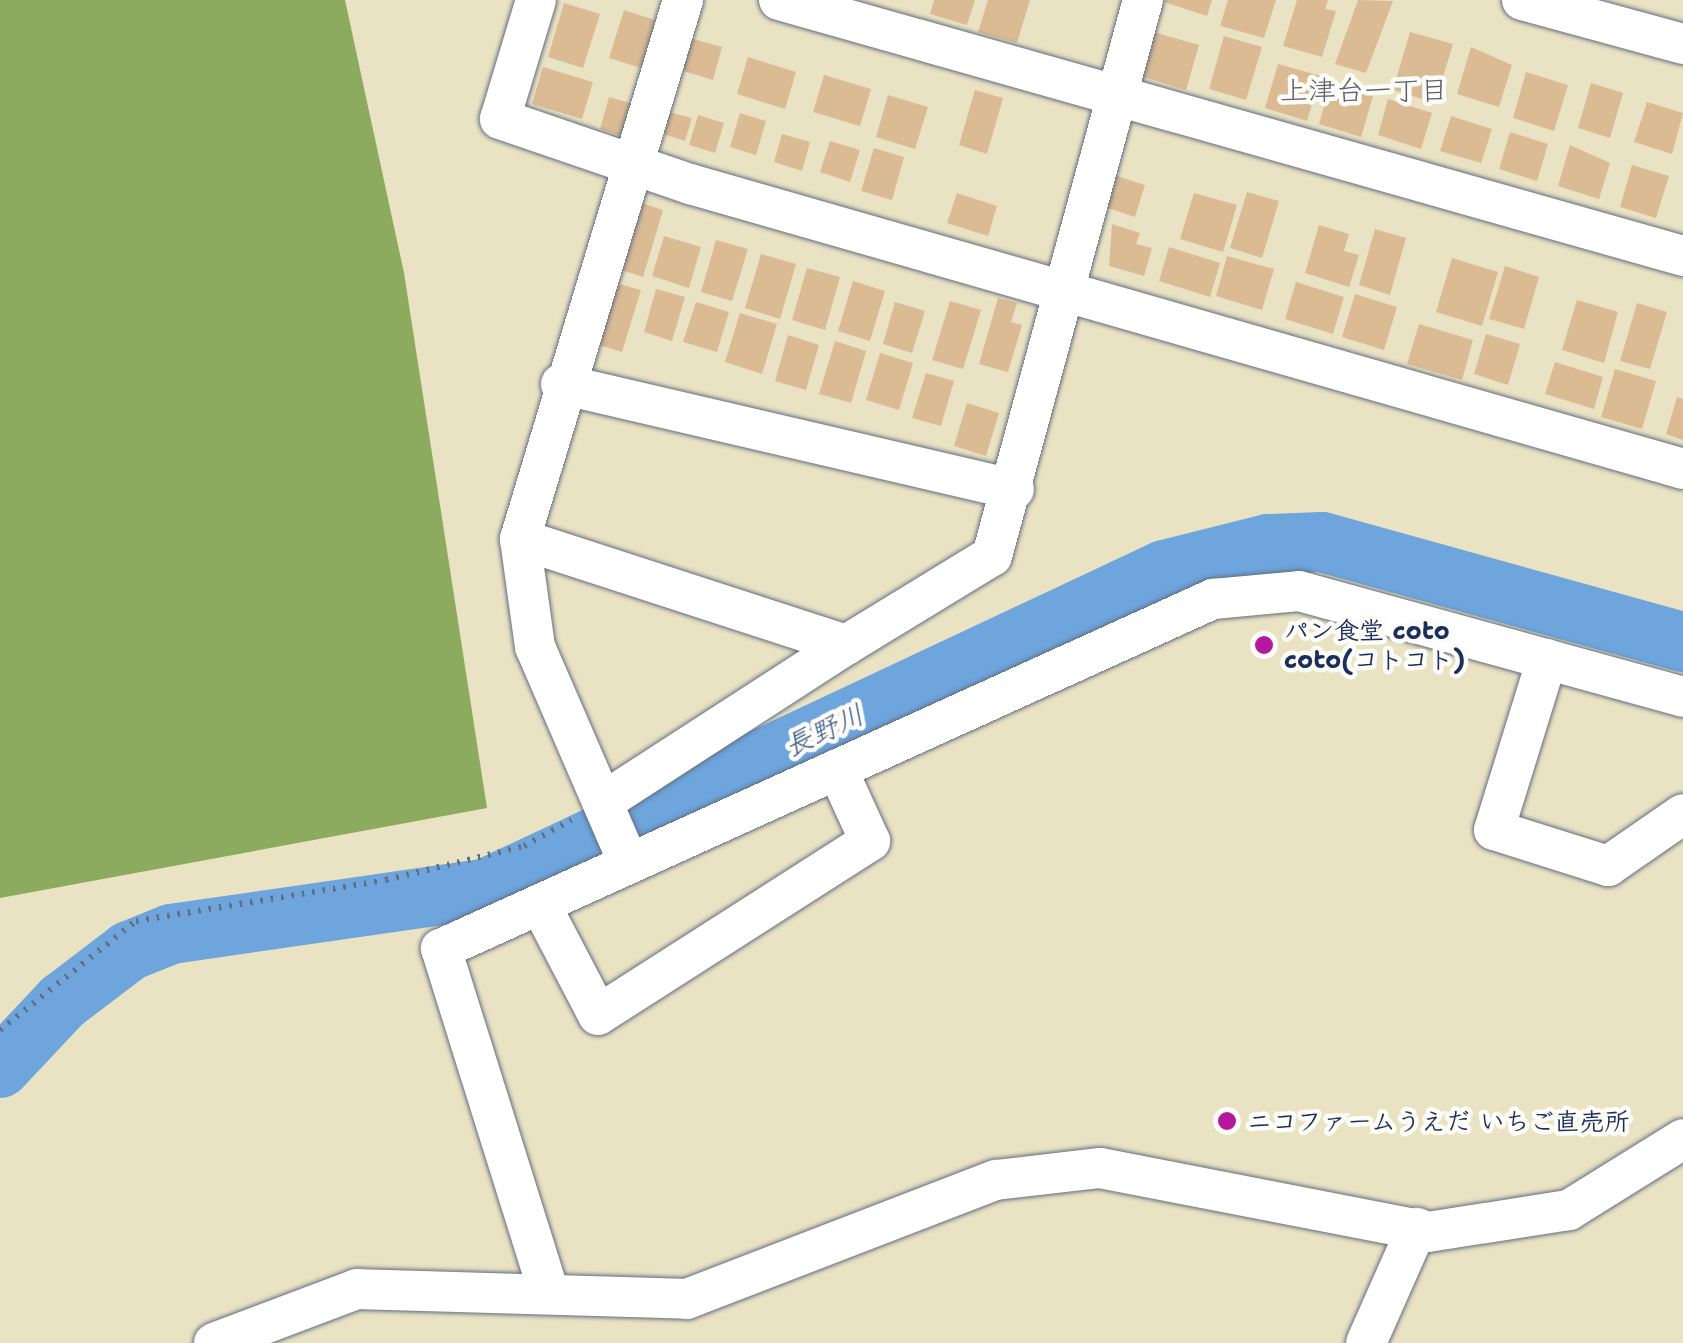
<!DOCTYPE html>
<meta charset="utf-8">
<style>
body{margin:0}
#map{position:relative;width:1683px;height:1343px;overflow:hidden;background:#eae3c3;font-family:"Shantell Sans","Klee One",sans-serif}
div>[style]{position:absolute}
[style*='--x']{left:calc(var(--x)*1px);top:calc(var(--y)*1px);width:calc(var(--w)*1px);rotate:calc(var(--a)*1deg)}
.forest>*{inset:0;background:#8dab5e}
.river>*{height:60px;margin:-30px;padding:0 30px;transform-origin:30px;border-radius:30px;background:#6da5dc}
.building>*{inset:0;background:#dabb94}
.path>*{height:6px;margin-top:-3px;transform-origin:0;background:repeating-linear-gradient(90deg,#636e81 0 2.5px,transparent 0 10.5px)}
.roads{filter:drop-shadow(0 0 2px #636e81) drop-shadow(0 0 2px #636e81)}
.minor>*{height:40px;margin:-20px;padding:0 20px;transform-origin:20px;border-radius:20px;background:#fff}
.dots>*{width:28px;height:28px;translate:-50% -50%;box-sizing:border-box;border:5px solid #fdfcf7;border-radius:50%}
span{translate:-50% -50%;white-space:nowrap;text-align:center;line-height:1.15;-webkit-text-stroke:9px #fdfcf7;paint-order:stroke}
.poi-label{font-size:25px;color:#1b2f5e;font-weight:700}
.left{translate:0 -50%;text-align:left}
.neighbourhood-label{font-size:28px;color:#5e6071}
.water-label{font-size:28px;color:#38588a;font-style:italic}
</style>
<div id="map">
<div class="forest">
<i style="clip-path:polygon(0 0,345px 0,404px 273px,487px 808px,0 898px)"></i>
</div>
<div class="river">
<i style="--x:0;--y:1068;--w:91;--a:-46.8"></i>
<i style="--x:62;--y:1002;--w:84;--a:-37.3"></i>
<i style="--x:129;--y:951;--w:45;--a:-22"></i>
<i style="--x:171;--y:934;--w:317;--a:-8.2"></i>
<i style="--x:485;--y:889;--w:750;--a:-25.16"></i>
<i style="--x:1164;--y:570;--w:107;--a:-14"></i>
<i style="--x:1268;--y:544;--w:54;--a:-2.1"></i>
<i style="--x:1322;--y:542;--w:375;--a:15.5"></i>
</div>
<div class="building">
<i style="clip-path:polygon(934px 0,975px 0,967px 25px,930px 14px)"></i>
<i style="clip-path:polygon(988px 0,1030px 0,1017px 43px,978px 32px)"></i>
<i style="clip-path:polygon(1158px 0,1212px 0,1207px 16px)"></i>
<i style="clip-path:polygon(1228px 0,1276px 0,1264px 38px,1220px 26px)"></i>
<i style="clip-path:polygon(1297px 0,1328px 0,1325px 9px,1336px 11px,1322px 57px,1283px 46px)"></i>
<i style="clip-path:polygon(1358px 0,1393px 1px,1366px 73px,1335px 64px)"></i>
<i style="clip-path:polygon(564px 3px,600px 14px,583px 68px,548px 57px)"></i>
<i style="clip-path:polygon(624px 10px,658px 21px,644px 69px,609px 58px)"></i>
<i style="clip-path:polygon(1150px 31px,1199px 45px,1186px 90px,1137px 75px)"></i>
<i style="clip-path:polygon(1410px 32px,1453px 44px,1435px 103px,1393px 90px)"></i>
<i style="clip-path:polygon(1224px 36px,1262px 47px,1246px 100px,1209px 89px)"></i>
<i style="clip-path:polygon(690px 38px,722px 47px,713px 80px,680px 70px)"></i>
<i style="clip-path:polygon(1471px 47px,1512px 65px,1499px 107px,1457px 94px)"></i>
<i style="clip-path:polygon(748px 57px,796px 72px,785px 109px,737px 94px)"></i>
<i style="clip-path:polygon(1278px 64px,1321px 76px,1307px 121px,1265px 108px)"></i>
<i style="clip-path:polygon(543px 67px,593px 82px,582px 119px,532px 104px)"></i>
<i style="clip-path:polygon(1526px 72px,1568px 85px,1554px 131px,1513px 118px)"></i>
<i style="clip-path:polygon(824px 75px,871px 89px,860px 126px,813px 112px)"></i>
<i style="clip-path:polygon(1591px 83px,1623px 93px,1610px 138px,1578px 128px)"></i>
<i style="clip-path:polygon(1330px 84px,1373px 96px,1361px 137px,1319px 124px)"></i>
<i style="clip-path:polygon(975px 90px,1003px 98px,987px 154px,959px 145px)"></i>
<i style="clip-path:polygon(888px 95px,928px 107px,915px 149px,876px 137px)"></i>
<i style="clip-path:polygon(609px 97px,641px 106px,631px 139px,600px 129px)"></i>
<i style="clip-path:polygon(1388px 99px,1432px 113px,1421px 149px,1378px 135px)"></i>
<i style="clip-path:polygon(1647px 102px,1683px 113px,1672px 154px,1634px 142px)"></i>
<i style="clip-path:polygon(669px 112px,692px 118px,685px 141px,663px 134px)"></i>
<i style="clip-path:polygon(740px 113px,766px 121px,756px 155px,730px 147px)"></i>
<i style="clip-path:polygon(698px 115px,724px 123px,715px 153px,689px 145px)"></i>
<i style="clip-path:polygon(1451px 116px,1492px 129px,1481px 163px,1440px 151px)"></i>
<i style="clip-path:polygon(1510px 132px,1548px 144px,1537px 181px,1499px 169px)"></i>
<i style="clip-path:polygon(782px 134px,810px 142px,802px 171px,774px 162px)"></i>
<i style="clip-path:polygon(830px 141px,860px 150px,850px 182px,820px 172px)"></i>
<i style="clip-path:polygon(1570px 145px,1610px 163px,1599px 199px,1558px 186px)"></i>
<i style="clip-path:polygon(874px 148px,904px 157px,892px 200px,861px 191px)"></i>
<i style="clip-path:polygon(1632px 165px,1669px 176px,1656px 218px,1620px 207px)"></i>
<i style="clip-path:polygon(1114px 175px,1145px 185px,1135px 217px,1105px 207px)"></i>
<i style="clip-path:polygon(1247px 192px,1279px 201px,1262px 258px,1230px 248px)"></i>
<i style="clip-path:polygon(957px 193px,997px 206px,988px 236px,947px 223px)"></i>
<i style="clip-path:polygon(1194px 193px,1237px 205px,1223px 252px,1180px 239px)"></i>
<i style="clip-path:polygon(632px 200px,663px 210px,643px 277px,612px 267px)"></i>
<i style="clip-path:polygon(1112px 224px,1140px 233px,1136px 244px,1152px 248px,1144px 276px,1109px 266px)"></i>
<i style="clip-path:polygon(1319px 225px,1349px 234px,1344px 251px,1359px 255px,1349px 287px,1305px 273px)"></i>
<i style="clip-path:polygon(1375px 229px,1406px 238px,1390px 295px,1359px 285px)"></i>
<i style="clip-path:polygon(664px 236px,701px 247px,689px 288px,652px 276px)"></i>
<i style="clip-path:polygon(716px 240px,748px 249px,732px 301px,701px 292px)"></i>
<i style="clip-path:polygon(1169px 247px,1220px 263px,1210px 297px,1159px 281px)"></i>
<i style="clip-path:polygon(761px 254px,796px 264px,780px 319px,745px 308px)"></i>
<i style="clip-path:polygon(1227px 256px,1274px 269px,1262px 310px,1216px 296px)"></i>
<i style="clip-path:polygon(1452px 258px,1498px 272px,1482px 326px,1436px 312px)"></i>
<i style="clip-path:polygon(1505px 266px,1539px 277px,1524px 329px,1489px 319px)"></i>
<i style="clip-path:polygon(807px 268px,840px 277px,825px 330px,792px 320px)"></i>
<i style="clip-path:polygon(608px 281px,641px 290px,622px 352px,589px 342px)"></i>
<i style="clip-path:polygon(853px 281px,885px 291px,870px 341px,838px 331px)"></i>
<i style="clip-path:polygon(1296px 282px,1344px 297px,1333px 334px,1285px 319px)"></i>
<i style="clip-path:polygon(656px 289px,685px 297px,672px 341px,644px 332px)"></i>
<i style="clip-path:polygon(1355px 294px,1397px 307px,1384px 350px,1342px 337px)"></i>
<i style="clip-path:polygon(998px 298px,1017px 303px,1011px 322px,1022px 325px,1008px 372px,979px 364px)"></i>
<i style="clip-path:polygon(1577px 300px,1618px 312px,1604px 363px,1562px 350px)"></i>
<i style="clip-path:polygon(950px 301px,981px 310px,963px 369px,932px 360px)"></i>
<i style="clip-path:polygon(696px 302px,729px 312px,717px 352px,683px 342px)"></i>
<i style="clip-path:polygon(895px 302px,925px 311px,912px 353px,883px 344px)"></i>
<i style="clip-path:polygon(1637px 303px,1667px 312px,1650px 369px,1620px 361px)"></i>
<i style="clip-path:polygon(740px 313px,777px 324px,762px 374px,725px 362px)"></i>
<i style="clip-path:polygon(1419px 324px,1473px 340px,1462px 380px,1407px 364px)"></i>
<i style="clip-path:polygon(1486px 334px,1520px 344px,1508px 385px,1474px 374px)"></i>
<i style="clip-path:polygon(788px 335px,819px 345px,806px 390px,775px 381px)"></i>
<i style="clip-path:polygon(835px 341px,866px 351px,851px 403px,819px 394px)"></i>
<i style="clip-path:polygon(880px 353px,913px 363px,899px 410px,866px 400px)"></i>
<i style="clip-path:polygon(1555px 362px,1603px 377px,1594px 409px,1545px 394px)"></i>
<i style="clip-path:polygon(1615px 369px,1656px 381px,1642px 429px,1601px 417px)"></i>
<i style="clip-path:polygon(926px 373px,954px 381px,941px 426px,912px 418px)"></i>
<i style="clip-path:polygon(1677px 397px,1683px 399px,1683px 440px,1666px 434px)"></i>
<i style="clip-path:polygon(967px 403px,999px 413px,986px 456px,954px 446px)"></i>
</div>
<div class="path">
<i style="--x:0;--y:1030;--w:174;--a:-38.7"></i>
<i style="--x:136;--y:921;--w:253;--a:-9.3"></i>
<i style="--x:386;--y:880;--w:142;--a:-13.8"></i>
<i style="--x:524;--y:846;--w:54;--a:-29"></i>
</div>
<div class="roads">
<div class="minor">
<i style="--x:536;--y:0;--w:124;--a:106.8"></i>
<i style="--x:500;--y:119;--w:201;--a:18.9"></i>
<i style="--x:690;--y:184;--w:1033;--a:16.01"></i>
<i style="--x:779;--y:0;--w:940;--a:15.81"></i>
<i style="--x:1522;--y:0;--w:167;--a:15.3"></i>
<i style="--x:561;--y:384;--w:465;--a:13.1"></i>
<i style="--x:520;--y:539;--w:343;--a:18"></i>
<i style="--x:846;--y:645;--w:171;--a:-31.4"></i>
<i style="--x:992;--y:556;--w:576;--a:-74.81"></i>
<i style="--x:1547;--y:659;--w:179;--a:107.2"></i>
<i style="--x:1494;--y:830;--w:120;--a:17.5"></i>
<i style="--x:1608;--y:866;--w:91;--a:-34.7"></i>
<i style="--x:603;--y:802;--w:289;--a:-32.9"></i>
<i style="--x:629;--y:864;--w:236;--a:-113.4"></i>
<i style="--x:535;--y:647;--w:109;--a:-97.9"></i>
<i style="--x:520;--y:539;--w:563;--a:-73.17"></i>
<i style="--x:540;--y:904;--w:125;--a:62.4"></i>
<i style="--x:598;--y:1015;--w:323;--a:-32.6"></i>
<i style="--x:870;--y:841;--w:79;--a:-114.6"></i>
<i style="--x:549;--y:1293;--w:361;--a:-107.4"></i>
<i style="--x:441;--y:949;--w:848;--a:-24.39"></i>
<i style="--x:1213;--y:599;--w:86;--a:-5.3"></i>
<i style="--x:1299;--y:591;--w:398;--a:15.4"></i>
<i style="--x:214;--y:1343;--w:153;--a:-20.7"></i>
<i style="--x:357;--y:1289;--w:330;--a:1.7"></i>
<i style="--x:687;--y:1299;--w:331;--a:-21.1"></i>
<i style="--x:996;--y:1180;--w:105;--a:-6.6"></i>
<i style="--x:1100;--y:1168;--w:334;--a:11"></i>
<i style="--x:1428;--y:1232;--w:143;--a:-8.9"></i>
<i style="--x:1569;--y:1210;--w:134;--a:-31.9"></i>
<i style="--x:1366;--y:1343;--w:126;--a:-66.1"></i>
</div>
</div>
<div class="dots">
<i style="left:1264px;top:645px;background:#b5179e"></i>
<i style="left:1227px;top:1121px;background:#b5179e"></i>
</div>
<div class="poi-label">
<span class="left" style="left:1284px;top:645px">パン食堂 coto<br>coto(コトコト)</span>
<span class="left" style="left:1247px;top:1121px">ニコファームうえだ いちご直売所</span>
</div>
<div class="neighbourhood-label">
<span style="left:1364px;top:90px">上津台一丁目</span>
</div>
<div class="water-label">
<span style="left:824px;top:730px;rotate:-25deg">長野川</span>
</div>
</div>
